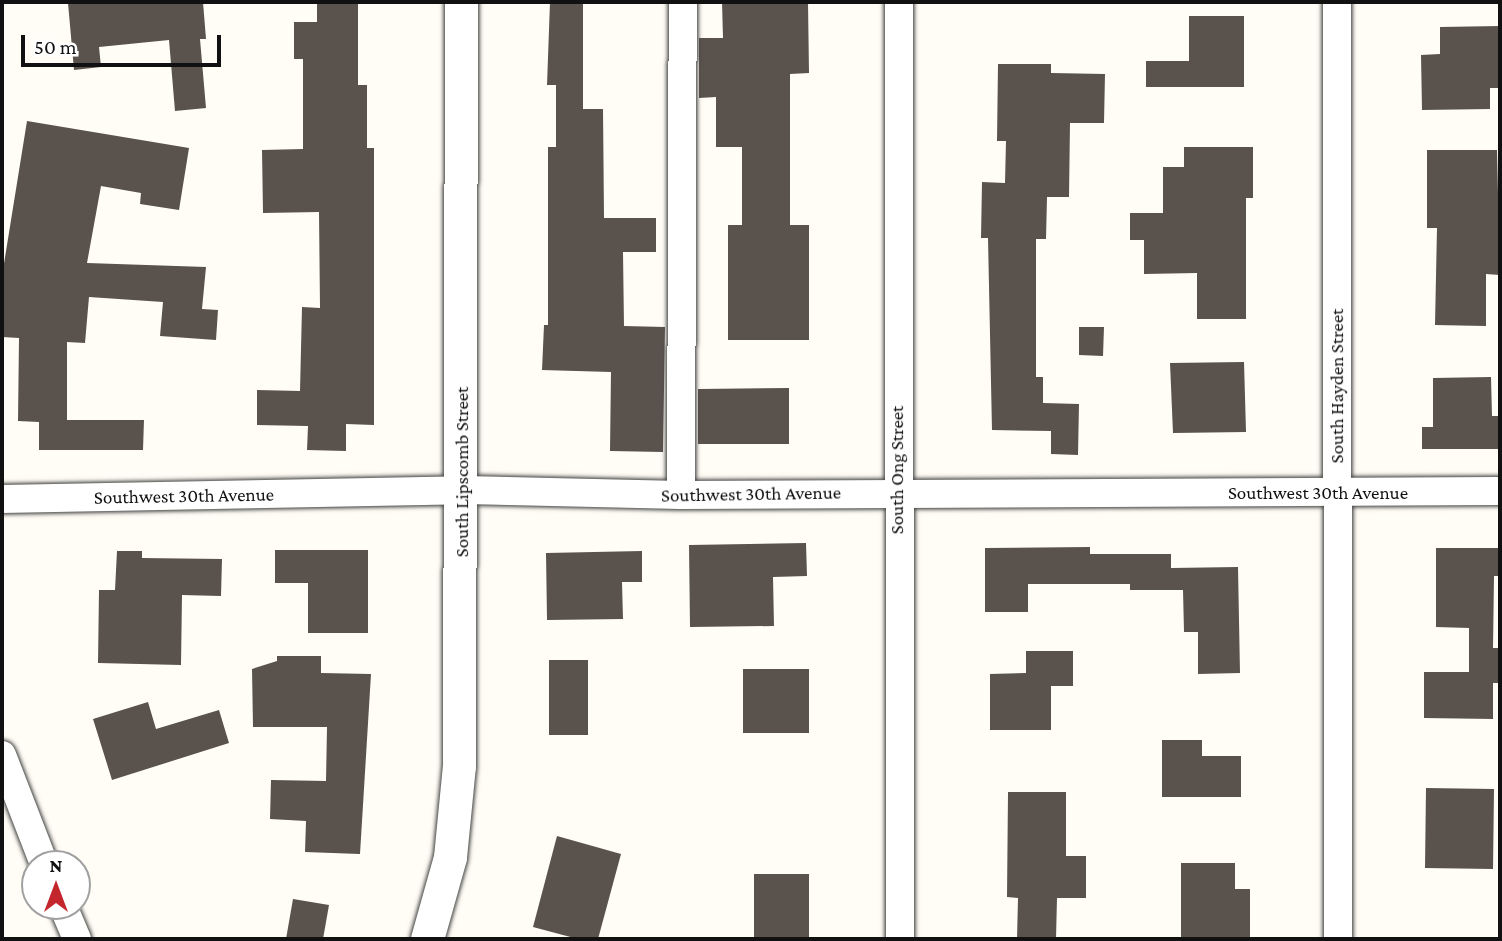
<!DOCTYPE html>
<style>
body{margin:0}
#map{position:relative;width:1502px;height:941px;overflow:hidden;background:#fffdf5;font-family:"Crimson Pro",serif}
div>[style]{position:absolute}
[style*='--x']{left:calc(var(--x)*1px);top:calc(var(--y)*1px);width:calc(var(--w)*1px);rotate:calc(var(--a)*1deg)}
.building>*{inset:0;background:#5a524d}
.roads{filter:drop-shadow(0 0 2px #444) drop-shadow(0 0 2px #444)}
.minor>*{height:28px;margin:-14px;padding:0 14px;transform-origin:14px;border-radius:14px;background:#fff}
.tertiary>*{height:33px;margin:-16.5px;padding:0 16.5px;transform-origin:16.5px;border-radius:16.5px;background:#fff}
span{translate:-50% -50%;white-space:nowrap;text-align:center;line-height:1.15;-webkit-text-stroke:7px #fff;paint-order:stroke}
.street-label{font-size:19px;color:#111}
.frame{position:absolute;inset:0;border:4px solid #111;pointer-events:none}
.north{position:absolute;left:21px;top:850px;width:70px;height:70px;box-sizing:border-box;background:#fff;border:2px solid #a0a0a0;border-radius:50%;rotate:0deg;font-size:19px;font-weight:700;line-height:28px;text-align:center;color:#111}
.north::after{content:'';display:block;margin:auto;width:24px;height:32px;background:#c4262e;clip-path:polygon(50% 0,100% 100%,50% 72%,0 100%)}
.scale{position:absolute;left:21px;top:35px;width:200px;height:32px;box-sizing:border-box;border:4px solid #111;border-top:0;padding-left:9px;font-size:21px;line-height:24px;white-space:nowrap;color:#111;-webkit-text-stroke:5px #fff;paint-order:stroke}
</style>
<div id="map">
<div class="building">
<i style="clip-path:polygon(84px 2px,203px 2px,206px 39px,200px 39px,206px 108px,175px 111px,169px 40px,99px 47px,101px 67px,74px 70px,68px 3px)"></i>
<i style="clip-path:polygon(550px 2px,583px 2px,583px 109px,603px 109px,604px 218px,656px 218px,656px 252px,623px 252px,624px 326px,665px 327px,663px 452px,610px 451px,611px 372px,542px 370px,544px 325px,548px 325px,548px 147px,556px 147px,556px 85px,547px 85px)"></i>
<i style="clip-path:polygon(722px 2px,808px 2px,809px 73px,790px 74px,790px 225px,809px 225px,809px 340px,728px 340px,728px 225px,742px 225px,742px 147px,716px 147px,716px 97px,699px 98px,699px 38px,723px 38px)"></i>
<i style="clip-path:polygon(317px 4px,358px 4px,358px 85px,367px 85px,367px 148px,374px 148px,374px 425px,346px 424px,346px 451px,307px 450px,308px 426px,257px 425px,257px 390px,300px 391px,302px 307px,320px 308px,319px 212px,263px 213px,262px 150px,303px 149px,303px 59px,294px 59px,294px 22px,317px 22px)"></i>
<i style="clip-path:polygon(1189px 16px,1244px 16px,1244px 87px,1146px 87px,1146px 61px,1189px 61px)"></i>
<i style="clip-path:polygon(1500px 26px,1500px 88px,1490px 88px,1490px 109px,1422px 110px,1421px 55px,1440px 54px,1440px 27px)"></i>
<i style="clip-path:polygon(998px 64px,1051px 64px,1051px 73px,1105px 74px,1104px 123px,1070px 123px,1069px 197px,1047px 197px,1046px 239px,1036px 239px,1036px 377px,1043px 377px,1043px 403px,1079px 404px,1078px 455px,1051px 454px,1051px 431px,992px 430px,988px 238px,981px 238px,982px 182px,1005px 183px,1006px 141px,997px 141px)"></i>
<i style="clip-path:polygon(27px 121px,189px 148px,179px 210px,140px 204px,141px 193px,101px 186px,87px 263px,206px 267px,202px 309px,218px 310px,216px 340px,160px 336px,163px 302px,89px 297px,85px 343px,67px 342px,67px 420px,144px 420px,143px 450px,39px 450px,39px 422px,18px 421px,19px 338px,2px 337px,2px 276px)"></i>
<i style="clip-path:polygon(1184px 147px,1253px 147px,1253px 198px,1246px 198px,1246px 319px,1197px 319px,1197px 273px,1144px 274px,1144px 240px,1130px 240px,1130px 213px,1163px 213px,1163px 167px,1184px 167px)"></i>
<i style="clip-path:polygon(1427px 150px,1497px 150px,1500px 275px,1486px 274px,1486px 326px,1435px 325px,1437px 228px,1427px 228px)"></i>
<i style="clip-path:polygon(1079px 327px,1104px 327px,1103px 356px,1079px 355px)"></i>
<i style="clip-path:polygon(1244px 362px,1246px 432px,1173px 433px,1170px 363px)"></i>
<i style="clip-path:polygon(1491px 377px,1492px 416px,1500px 416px,1500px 449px,1422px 449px,1422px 427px,1433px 427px,1433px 378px)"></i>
<i style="clip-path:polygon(789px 388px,789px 444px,698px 444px,698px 389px)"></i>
<i style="clip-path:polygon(806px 543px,807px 576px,773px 577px,774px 626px,690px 627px,689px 545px)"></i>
<i style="clip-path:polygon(1090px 547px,1090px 554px,1171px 554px,1171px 568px,1238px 567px,1240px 673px,1198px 674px,1198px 632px,1184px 632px,1183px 590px,1130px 590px,1130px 584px,1028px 584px,1028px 612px,985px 612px,985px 548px)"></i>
<i style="clip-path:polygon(1436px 548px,1500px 548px,1500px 576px,1494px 576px,1493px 648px,1500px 648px,1500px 683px,1493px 683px,1493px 719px,1424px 718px,1424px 672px,1469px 672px,1469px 628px,1436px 627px)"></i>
<i style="clip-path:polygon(275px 550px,368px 550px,368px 633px,308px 633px,308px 583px,275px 583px)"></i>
<i style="clip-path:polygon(117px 551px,142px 551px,142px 558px,222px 559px,221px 596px,182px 595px,181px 665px,98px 663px,99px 590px,115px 590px)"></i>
<i style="clip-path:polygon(642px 551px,642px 582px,622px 582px,623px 619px,547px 620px,546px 553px)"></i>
<i style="clip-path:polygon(1026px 651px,1073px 651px,1073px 686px,1051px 686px,1051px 730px,990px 730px,990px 674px,1026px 673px)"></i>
<i style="clip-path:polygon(277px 656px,321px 656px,321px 673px,371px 674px,360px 854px,305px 852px,306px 821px,270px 819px,271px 780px,326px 781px,327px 727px,253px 727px,252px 669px,277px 661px)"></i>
<i style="clip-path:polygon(549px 660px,588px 660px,588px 735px,549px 735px)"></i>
<i style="clip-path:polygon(743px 669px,809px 669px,809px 733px,743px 733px)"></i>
<i style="clip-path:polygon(148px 702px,156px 729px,219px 710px,229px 743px,112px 780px,93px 719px)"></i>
<i style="clip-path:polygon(1162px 740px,1202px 740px,1202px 756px,1241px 756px,1241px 797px,1162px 797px)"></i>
<i style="clip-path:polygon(1426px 788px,1494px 789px,1493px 869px,1425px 868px)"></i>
<i style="clip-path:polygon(1008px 792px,1066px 792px,1066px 856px,1086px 856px,1086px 898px,1057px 898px,1056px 939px,1017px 939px,1018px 898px,1007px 897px)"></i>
<i style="clip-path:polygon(557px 836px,621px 854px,598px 939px,578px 939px,533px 927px)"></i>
<i style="clip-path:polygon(1181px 863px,1235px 863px,1235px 889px,1250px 889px,1250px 939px,1181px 939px)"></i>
<i style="clip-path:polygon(754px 874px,809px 874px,809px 939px,754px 939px)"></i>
<i style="clip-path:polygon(293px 899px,329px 905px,323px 939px,286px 939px)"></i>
</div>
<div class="roads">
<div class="minor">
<i style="--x:899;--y:2;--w:937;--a:89.94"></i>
<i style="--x:1337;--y:2;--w:937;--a:89.94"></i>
<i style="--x:681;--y:495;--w:493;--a:-89.8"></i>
<i style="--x:2;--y:499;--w:461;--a:-1.1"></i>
<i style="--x:463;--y:490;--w:218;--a:1.3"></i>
<i style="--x:681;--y:495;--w:819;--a:-0.28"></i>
<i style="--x:2;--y:755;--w:117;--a:68.9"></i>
<i style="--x:63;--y:906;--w:36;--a:67"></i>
</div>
<div class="tertiary">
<i style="--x:427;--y:939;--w:85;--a:-74.3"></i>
<i style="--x:450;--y:857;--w:91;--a:-84.4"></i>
<i style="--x:459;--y:766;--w:764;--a:-89.85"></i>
</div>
</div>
<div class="street-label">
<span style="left:1337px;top:386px;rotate:-90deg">South Hayden Street</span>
<span style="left:897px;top:470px;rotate:-90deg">South Ong Street</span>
<span style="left:462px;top:472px;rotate:-90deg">South Lipscomb Street</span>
<span style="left:1318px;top:493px">Southwest 30th Avenue</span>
<span style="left:751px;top:494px;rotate:-1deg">Southwest 30th Avenue</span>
<span style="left:184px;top:496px;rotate:-1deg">Southwest 30th Avenue</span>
</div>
<div class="frame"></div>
<div class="north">N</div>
<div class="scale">50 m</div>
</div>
